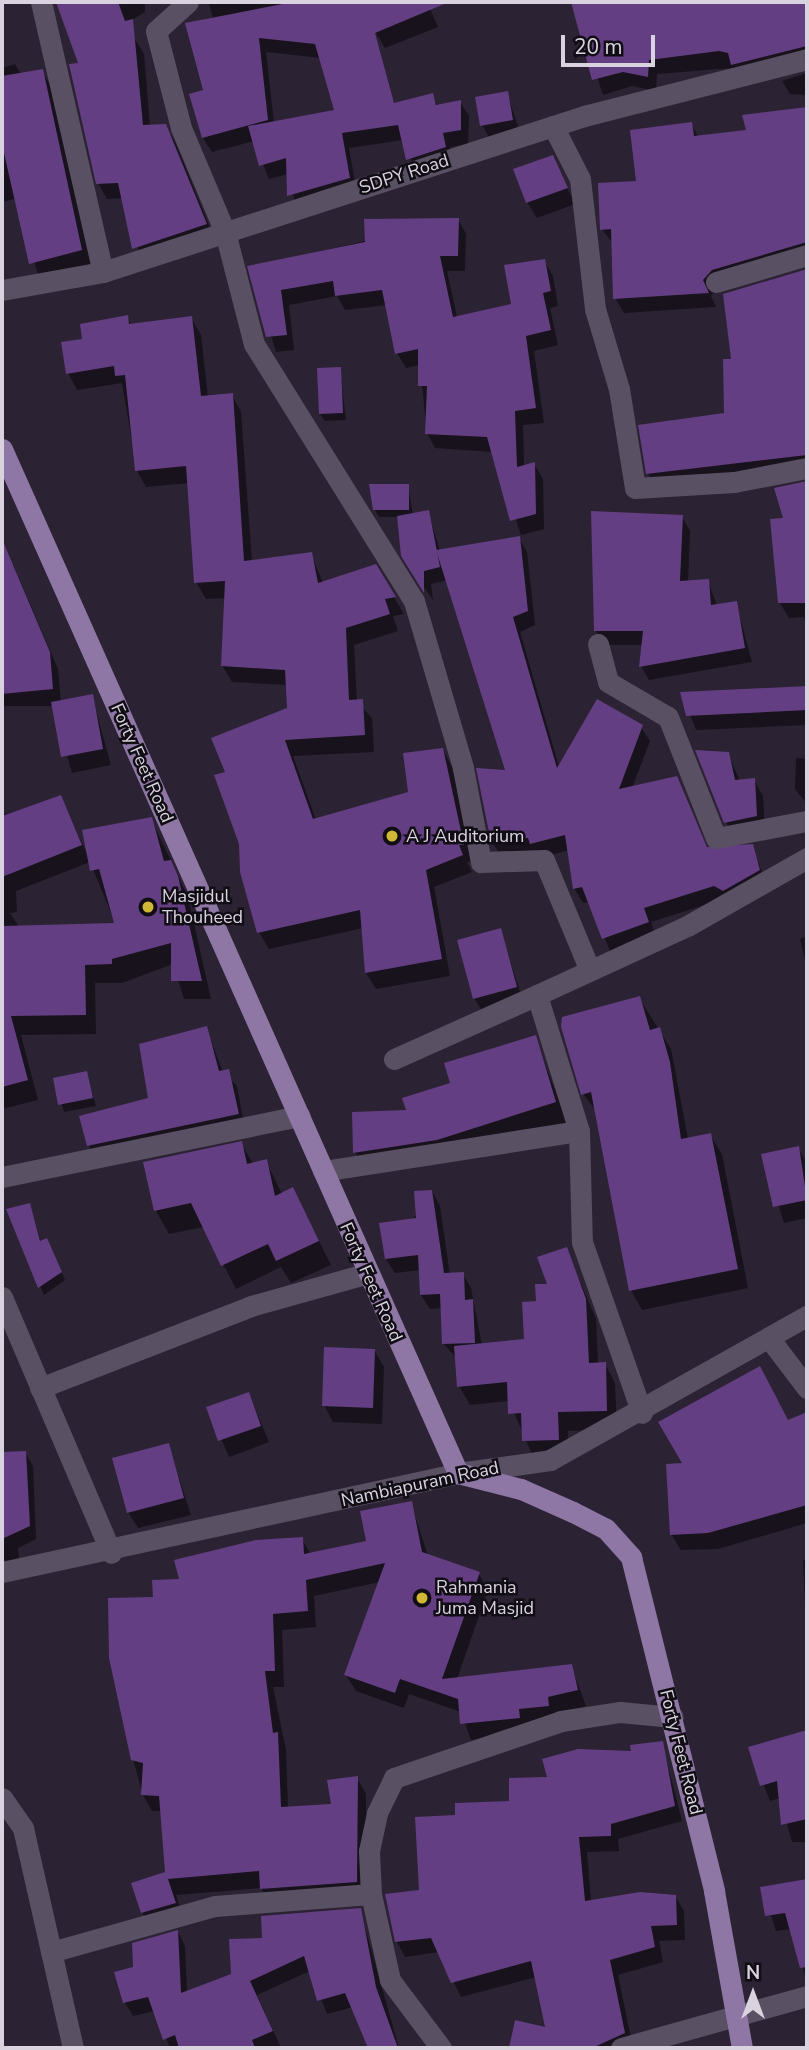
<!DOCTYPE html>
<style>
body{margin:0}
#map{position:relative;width:809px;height:2050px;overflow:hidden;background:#2b2233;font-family:"Nunito Sans",sans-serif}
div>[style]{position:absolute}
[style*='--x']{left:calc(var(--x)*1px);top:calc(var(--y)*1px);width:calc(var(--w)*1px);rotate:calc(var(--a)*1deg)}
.shadow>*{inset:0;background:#0007}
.building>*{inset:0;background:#643e82}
.minor>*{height:21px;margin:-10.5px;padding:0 10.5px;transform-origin:10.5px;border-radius:10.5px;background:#595063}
.major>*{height:21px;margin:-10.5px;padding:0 10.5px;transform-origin:10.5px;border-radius:10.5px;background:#8e76a5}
.dots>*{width:19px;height:19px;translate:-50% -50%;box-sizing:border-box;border:4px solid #110d15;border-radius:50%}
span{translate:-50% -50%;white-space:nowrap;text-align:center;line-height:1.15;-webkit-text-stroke:5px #110d15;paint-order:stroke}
.street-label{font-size:18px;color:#d9d3df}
.poi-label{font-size:18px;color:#d9d3df}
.left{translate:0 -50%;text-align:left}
.frame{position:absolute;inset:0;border:4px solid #d9d3df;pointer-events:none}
.north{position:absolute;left:718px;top:1959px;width:70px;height:70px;-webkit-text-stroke:5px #110d15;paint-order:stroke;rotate:0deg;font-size:19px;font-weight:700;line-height:28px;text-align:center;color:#d9d3df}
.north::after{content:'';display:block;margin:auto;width:24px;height:32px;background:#d9d3df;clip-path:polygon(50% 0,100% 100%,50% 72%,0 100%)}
.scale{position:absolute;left:561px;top:35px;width:94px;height:32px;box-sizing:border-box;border:4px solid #d9d3df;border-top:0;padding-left:9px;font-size:21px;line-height:24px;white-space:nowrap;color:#d9d3df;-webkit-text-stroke:5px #110d15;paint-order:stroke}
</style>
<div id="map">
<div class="shadow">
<i style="clip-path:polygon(57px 2px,145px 2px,145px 12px,79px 51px)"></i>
<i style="clip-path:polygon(evenodd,208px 2px,334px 2px,380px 108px,432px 95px,438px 106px,460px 102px,469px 116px,468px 144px,450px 147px,454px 162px,417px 174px,403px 140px,349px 148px,357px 193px,297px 210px,288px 174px,269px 179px,254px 141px,212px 152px,203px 138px,191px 95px,205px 91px,187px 24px,213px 17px,208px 2px,266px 52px,321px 58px,336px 111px,274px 123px,266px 52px)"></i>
<i style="clip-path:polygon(375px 2px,427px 2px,438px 27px,385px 48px,376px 33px)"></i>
<i style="clip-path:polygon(573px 2px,778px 2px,783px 19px,784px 2px,807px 2px,807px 62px,657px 74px,656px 91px,632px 86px,603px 95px)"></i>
<i style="clip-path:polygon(135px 39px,144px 54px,150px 127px,165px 126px,175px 142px,215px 240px,143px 264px,123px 198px,107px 199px,98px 183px,81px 64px)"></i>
<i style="clip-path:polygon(15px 64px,21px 74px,42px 71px,52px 88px,91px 267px,40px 280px,14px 199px,2px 202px,2px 68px)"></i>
<i style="clip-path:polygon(807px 73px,807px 95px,790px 94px,782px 81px)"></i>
<i style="clip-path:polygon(507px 93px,521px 136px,491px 141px,482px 125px)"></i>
<i style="clip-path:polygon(807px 109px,807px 259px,721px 284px,711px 296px,716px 307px,624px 313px,615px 298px,613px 244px,602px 229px,691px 124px,699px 138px,748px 132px,744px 117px)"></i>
<i style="clip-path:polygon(552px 157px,575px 204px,537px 218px,527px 202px)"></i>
<i style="clip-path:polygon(458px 219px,466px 234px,465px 271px,447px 271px,457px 317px,513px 305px,544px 261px,553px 276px,558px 306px,550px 308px,558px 345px,534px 351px,544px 423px,523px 425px,524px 467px,534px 464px,543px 479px,544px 529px,521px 535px,493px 452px,435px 448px,427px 433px,420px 365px,406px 368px,397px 353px,387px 305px,345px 310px,337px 296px,289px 305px,294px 350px,276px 352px,250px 268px)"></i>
<i style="clip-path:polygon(807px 270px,807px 470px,656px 489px,648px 473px,726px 415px,732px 360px,725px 295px)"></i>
<i style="clip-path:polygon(127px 317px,131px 325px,191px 318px,201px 335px,208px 397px,232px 395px,241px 412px,252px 562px,311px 554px,323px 583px,375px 566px,404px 614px,393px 616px,398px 631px,354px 645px,357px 702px,372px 718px,374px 752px,293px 756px,316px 820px,410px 793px,443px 750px,452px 767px,473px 861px,467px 862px,472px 872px,434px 887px,450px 976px,376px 989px,366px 973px,363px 928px,269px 949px,259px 932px,227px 773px,289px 709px,288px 685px,232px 682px,222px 665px,226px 598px,206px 599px,196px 582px,189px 483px,146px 487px,137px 471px,122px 383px,77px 390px,68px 373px,84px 340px)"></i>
<i style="clip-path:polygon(340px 369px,346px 420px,325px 421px,320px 414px)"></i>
<i style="clip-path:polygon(807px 482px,807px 634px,804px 617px,789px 618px,780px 603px,785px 519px,776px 489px)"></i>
<i style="clip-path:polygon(408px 485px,413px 515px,428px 512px,440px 551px,519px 538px,527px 552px,535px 625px,520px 632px,559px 767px,641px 727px,650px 741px,632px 788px,676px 778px,708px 849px,752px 846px,767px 885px,651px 922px,656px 937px,611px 953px,589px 902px,583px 903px,574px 888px,569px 850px,540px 858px,501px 856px,492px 841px,508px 772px,448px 580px,431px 584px,433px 600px,411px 569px,399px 517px,379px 517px,374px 509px)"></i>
<i style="clip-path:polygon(682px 517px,690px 531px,688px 582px,708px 581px,717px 606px,736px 603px,752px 662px,649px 680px,641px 666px,643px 645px,604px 645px,596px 631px)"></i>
<i style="clip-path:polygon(13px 564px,58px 669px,61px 702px,92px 696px,111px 765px,72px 773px,53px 706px,2px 706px,2px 658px,9px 657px,2px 636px,2px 568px)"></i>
<i style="clip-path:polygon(807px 688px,807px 725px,696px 730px,682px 693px)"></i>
<i style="clip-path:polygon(728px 754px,740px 781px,754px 780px,763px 796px,765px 832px,735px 839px,726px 822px)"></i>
<i style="clip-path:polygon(796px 758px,807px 759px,807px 804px,795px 789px)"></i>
<i style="clip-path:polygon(evenodd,61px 797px,87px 854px,151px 819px,188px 897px,211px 999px,184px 999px,173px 964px,122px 983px,95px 983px,96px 1034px,21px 1035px,38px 1100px,2px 1109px,2px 815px,61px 797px,90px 862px,116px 925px,19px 927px,10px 913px,17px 912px,16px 891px,90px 862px)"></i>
<i style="clip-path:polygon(500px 930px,524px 1004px,484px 1014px,474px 998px)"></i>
<i style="clip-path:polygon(807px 936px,807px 969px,800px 939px)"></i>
<i style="clip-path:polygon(639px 998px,671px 1049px,688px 1139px,710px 1135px,722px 1154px,748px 1288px,642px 1310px,631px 1290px,597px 1112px,583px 1094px)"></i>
<i style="clip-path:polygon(206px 1028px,223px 1072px,237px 1086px,245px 1130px,98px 1162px,89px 1146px,150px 1099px)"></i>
<i style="clip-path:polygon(535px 1037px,568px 1125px,368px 1174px,355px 1152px,409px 1112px)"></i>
<i style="clip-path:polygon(86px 1073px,96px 1106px,64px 1112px,55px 1079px)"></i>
<i style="clip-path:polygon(241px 1143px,253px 1164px,266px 1161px,282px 1194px,293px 1189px,331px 1265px,291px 1283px,281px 1267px,236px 1289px,204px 1227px,169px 1234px,156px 1211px,145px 1163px)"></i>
<i style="clip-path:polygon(798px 1148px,807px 1164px,807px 1218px,784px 1223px,763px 1156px)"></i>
<i style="clip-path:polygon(432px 1191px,440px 1206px,450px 1275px,463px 1274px,471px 1288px,482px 1345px,525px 1340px,566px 1249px,596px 1319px,598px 1364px,605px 1364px,615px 1383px,617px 1429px,568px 1431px,568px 1458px,534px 1459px,509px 1401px,470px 1405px,459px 1386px,456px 1358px,444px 1344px,442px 1308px,430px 1309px,421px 1295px,420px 1270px,395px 1273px,386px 1259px)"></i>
<i style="clip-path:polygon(30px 1205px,41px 1242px,51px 1248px,65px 1280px,44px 1295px,8px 1211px)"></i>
<i style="clip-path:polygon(374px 1350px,384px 1367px,382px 1424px,333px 1422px,324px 1405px)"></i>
<i style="clip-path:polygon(249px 1394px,269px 1442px,229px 1457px,208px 1408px)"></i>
<i style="clip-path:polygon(807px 1414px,807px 1523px,718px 1549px,681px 1550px,671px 1534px,684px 1465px)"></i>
<i style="clip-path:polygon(168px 1445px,191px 1515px,138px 1528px,128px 1512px)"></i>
<i style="clip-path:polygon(25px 1453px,33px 1466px,36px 1539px,18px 1548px,19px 1560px,2px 1561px,2px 1454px)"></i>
<i style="clip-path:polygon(411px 1503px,428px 1556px,479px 1574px,488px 1590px,457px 1679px,571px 1666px,586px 1706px,556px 1713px,528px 1734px,471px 1740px,461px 1712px,409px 1694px,404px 1708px,356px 1691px,346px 1675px,380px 1582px,314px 1596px,316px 1627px,282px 1630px,284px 1687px,273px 1687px,286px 1750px,288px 1808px,333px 1806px,357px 1778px,366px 1794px,366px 1898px,271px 1905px,261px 1888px,176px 1895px,184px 1920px,152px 1929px,142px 1912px,167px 1873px,162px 1811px,152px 1811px,143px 1795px,133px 1759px,155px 1599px,182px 1581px,302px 1539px,311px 1555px,368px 1542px)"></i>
<i style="clip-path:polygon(803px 1560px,807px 1560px,807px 1609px,805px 1605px)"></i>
<i style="clip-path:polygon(807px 1732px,807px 1842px,792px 1842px,780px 1798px,770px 1801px,750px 1749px)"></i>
<i style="clip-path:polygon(662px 1743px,682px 1821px,618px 1839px,619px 1851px,587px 1852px,591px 1901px,675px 1896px,684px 1911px,685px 1940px,659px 1941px,663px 1962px,618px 1975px,633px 2048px,510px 2048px,516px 2022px,547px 2029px,536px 1977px,461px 1997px,439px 1952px,405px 1957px,397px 1942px,457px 1816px,511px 1802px,549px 1779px)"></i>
<i style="clip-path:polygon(807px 1881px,807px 1982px,791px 1929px,776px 1931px,762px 1888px)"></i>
<i style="clip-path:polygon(360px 1910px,399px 2048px,364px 2048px,370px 2047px,353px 2007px,327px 2014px,310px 1971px,257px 1995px,281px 2048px,170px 2048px,155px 2011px,133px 2016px,125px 2003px,135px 1968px,178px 1932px,185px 1946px,187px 1992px,233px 1976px,264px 1939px)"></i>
</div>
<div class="building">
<i style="clip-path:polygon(56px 2px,118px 2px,125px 21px,133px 19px,143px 125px,166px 124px,207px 224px,132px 249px,118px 183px,96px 184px,69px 64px,78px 63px)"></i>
<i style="clip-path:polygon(293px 2px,449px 2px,375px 33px,394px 103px,433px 93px,436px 105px,461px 100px,461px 130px,443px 133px,446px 147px,406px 160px,398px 125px,342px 133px,350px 178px,287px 196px,286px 158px,259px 166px,248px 126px,334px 110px,315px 44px,259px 38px,268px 120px,202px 138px,189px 94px,203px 90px,185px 23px)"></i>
<i style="clip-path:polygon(571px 2px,807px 2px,807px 46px,731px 65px,728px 53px,719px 51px,649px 60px,648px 77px,623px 72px,592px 80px)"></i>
<i style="clip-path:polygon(43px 69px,82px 250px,29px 264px,2px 144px,2px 76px)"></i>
<i style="clip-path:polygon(508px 91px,513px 120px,480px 126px,475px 97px)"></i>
<i style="clip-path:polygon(807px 107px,807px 242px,712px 270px,703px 280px,709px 293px,613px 299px,611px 229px,600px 230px,598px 183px,636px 181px,630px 130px,692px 122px,694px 136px,746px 130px,742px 115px)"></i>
<i style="clip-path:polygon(553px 155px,568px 188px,526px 203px,513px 169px)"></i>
<i style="clip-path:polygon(459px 218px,458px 256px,440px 256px,453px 317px,511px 304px,504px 265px,545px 259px,551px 291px,543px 293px,551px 330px,526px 336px,536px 408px,515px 411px,517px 467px,535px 462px,536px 514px,510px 521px,487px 437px,425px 434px,427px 386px,418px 386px,418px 349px,395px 354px,382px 290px,335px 296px,333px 281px,281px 290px,287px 335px,266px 337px,247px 266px,365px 242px,364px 219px)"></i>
<i style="clip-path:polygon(807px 269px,807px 455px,646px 474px,638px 425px,724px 413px,723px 359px,731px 359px,723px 294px)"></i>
<i style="clip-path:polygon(128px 315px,129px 324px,192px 316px,201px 396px,233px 393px,244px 561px,312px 552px,318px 583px,376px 564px,396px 597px,385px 599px,390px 614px,346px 628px,349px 700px,363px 699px,365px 735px,285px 740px,313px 819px,408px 792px,403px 753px,443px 748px,464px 845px,459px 845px,463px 855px,426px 870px,442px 959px,365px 973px,360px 910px,257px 933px,240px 872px,239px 844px,214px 775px,225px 772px,211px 738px,287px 708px,285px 670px,221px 666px,225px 581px,194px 583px,186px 466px,135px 471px,125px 375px,115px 376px,114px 366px,66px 374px,61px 342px,82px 339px,80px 324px)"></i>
<i style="clip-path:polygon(341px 367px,343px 413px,319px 414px,317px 368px)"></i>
<i style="clip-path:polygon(807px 481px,807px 603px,778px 603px,770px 519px,783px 518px,774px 488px)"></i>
<i style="clip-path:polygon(369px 484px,409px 484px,409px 510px,373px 510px)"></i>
<i style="clip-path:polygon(429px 510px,440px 567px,424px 571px,424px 593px,401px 556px,397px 516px)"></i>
<i style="clip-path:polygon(591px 511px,683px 515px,680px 581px,709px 579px,711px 605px,737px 601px,745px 648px,639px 667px,643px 631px,594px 631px)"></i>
<i style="clip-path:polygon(520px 536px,528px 611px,513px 617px,557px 768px,597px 699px,643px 725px,619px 789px,677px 776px,707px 847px,753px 844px,760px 870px,723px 891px,714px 886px,644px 908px,649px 922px,602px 939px,582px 887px,573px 889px,565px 835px,530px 844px,528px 838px,491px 842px,476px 768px,505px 770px,436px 550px)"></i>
<i style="clip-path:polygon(2px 539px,50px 652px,53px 689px,2px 694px)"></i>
<i style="clip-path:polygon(807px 686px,807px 710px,686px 716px,680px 692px)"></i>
<i style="clip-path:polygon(93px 694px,103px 749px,61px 757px,51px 702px)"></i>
<i style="clip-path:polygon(695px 750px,729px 752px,735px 780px,755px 778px,757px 816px,724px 823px)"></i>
<i style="clip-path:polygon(61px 795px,82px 845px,2px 877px,2px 816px)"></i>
<i style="clip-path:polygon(152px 817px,164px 861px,171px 860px,178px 876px,202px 981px,171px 981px,171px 943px,112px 959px,112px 964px,85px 965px,86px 1015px,11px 1016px,28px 1080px,2px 1087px,2px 926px,114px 923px,99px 869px,90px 871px,82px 830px)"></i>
<i style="clip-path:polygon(501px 928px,517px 987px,473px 999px,457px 940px)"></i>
<i style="clip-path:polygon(640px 996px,650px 1030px,660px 1027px,670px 1062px,681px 1139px,711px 1133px,738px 1269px,629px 1291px,591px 1092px,581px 1095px,561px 1027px,562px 1017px)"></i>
<i style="clip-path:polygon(207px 1026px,219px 1071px,229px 1069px,239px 1114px,87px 1146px,79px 1116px,148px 1098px,139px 1044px)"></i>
<i style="clip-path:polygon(536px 1035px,556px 1102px,437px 1140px,353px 1153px,352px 1112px,406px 1110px,402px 1098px,450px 1083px,444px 1063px)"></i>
<i style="clip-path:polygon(87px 1071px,93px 1098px,58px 1105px,53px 1078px)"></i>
<i style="clip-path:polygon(242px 1141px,247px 1164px,267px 1159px,275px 1196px,293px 1187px,319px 1241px,276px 1261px,268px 1244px,221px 1266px,191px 1203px,154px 1211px,143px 1162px)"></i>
<i style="clip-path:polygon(799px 1146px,807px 1200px,773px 1207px,761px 1154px)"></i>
<i style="clip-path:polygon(432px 1190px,444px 1273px,464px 1272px,465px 1300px,473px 1299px,475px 1343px,442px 1344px,440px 1294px,420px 1295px,418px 1255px,385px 1259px,379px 1223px,416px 1218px,414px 1191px)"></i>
<i style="clip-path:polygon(30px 1203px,40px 1241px,47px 1238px,62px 1272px,38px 1288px,6px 1209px)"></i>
<i style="clip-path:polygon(567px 1247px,586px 1299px,589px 1363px,606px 1362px,607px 1411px,558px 1412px,559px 1440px,522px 1441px,521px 1413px,508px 1414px,507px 1382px,457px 1387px,454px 1346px,524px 1339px,522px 1302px,536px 1301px,535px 1284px,547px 1284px,537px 1257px)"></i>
<i style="clip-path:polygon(324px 1347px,375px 1349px,373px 1408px,322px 1406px)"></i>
<i style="clip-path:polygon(760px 1366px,788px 1420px,807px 1412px,807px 1505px,708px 1533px,670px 1535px,666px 1464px,682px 1463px,658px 1422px)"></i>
<i style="clip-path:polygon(249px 1392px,261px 1426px,218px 1441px,206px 1407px)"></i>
<i style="clip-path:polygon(169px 1443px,184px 1498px,127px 1513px,112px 1458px)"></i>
<i style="clip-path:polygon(26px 1451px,30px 1526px,2px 1539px,2px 1452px)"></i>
<i style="clip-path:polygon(412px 1501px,422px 1552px,480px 1572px,442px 1679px,572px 1664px,578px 1690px,548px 1697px,549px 1706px,519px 1709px,520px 1718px,460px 1724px,458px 1699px,400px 1679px,395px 1693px,344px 1675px,385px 1563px,306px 1580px,308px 1611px,273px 1614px,275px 1671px,265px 1671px,273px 1733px,278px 1732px,281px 1807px,331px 1804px,327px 1780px,358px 1776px,357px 1882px,260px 1889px,259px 1871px,168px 1879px,176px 1903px,141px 1913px,131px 1883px,165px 1872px,159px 1796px,141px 1795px,143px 1763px,131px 1760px,109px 1658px,108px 1598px,153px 1597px,152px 1580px,179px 1579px,174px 1560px,256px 1540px,303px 1537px,304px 1554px,366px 1541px,360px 1511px)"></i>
<i style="clip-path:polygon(807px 1730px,807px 1819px,781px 1825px,777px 1781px,760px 1786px,748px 1747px)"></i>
<i style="clip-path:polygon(663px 1741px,675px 1806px,611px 1824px,611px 1836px,579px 1837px,585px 1901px,640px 1892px,676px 1895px,677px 1925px,651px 1926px,655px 1947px,610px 1960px,625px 2033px,592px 2048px,509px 2048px,515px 2020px,545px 2027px,531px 1961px,451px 1983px,431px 1938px,395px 1942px,385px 1894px,419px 1890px,415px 1817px,455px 1815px,455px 1803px,509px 1801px,509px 1778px,547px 1777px,542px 1759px,578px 1749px,631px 1751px,630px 1745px)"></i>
<i style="clip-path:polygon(807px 1879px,807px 1967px,800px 1968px,785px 1913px,765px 1916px,760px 1887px)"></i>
<i style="clip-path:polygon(361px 1908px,376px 1987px,398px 2048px,368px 2048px,345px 1993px,317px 2001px,304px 1956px,250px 1981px,273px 2031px,252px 2040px,255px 2048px,179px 2048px,175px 2035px,163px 2040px,148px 1997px,123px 2003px,114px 1972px,133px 1967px,132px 1943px,178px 1930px,181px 1993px,231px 1974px,229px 1939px,262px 1938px,261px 1916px)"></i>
</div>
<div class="minor">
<i style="--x:41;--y:2;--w:277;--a:77.1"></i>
<i style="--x:188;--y:2;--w:43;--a:137.8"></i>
<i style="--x:156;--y:31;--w:100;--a:75.5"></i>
<i style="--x:181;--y:128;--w:113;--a:67.1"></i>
<i style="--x:225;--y:232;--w:116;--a:75.5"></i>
<i style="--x:254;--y:344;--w:303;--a:58.1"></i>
<i style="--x:414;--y:601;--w:174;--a:73.6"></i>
<i style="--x:463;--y:768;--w:96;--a:79.2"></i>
<i style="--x:481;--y:862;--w:63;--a:-1.8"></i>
<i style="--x:544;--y:860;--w:117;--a:67.4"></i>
<i style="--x:553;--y:126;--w:59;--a:63"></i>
<i style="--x:580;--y:179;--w:131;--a:83.4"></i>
<i style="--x:595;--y:309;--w:84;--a:73.3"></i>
<i style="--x:619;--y:389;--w:100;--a:80.8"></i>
<i style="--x:635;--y:488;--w:99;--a:-3.5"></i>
<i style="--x:734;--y:482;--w:74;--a:-10.9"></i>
<i style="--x:716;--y:282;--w:95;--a:-16.5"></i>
<i style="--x:2;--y:290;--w:103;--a:-10.1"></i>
<i style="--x:103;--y:272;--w:506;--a:-17.97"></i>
<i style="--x:584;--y:116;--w:230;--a:-14.3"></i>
<i style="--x:598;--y:644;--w:39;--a:75"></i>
<i style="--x:608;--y:682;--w:69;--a:30.3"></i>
<i style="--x:668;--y:717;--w:130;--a:68.4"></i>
<i style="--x:716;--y:838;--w:93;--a:-10.6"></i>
<i style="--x:394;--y:1059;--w:157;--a:-24.1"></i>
<i style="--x:579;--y:1131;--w:111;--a:88.5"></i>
<i style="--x:582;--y:1242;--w:181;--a:70.7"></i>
<i style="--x:323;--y:1171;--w:259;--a:-8.9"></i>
<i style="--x:579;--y:1131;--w:142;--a:-107.2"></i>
<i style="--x:537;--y:995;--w:167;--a:-24.7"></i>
<i style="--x:689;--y:925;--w:136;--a:-29.6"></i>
<i style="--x:2;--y:1177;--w:304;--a:-11.6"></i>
<i style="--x:2;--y:1297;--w:278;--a:66.9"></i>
<i style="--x:769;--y:1338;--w:63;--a:52.8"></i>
<i style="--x:40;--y:1388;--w:226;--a:-21.2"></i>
<i style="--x:251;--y:1306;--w:118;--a:-15.7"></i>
<i style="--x:2;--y:1572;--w:467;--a:-12.2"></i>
<i style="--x:458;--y:1473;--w:93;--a:-8"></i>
<i style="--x:550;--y:1460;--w:295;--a:-29.3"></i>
<i style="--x:2;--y:1798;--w:37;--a:55"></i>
<i style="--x:23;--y:1828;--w:226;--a:77.2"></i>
<i style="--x:51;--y:1952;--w:170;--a:-15.7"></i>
<i style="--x:215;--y:1906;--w:156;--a:-4.4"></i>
<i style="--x:441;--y:2048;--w:85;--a:-126.9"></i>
<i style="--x:390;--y:1980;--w:88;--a:-102.5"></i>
<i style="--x:371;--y:1894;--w:43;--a:-92.7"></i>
<i style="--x:369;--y:1851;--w:39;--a:-78"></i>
<i style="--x:377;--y:1813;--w:39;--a:-64"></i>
<i style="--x:394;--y:1778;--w:176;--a:-18.8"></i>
<i style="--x:561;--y:1721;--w:60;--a:-8.7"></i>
<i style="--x:620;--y:1712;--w:53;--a:5.4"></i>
<i style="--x:621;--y:2048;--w:193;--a:-15.6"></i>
</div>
<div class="major">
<i style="--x:2;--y:449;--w:1121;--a:66"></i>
<i style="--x:458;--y:1473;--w:65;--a:14.3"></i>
<i style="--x:521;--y:1489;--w:57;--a:23.9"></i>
<i style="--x:573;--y:1512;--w:37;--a:27"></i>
<i style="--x:606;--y:1529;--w:38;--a:48"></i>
<i style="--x:631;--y:1557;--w:344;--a:76"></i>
<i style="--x:714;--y:1891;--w:159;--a:79.9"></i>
</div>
<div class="dots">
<i style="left:392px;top:836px;background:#d0b736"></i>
<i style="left:148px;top:907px;background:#d0b736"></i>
<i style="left:422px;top:1598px;background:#d0b736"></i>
</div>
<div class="street-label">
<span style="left:404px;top:174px;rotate:-18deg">SDPY Road</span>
<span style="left:142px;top:763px;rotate:66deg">Forty Feet Road</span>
<span style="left:371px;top:1282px;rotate:66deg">Forty Feet Road</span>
<span style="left:420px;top:1484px;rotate:-12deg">Nambiapuram Road</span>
<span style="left:681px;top:1752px;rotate:76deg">Forty Feet Road</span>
</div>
<div class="poi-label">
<span class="left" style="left:406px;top:836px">A J Auditorium</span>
<span class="left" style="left:162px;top:907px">Masjidul<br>Thouheed</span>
<span class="left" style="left:436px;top:1598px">Rahmania<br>Juma Masjid</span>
</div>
<div class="frame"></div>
<div class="north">N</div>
<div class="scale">20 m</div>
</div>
